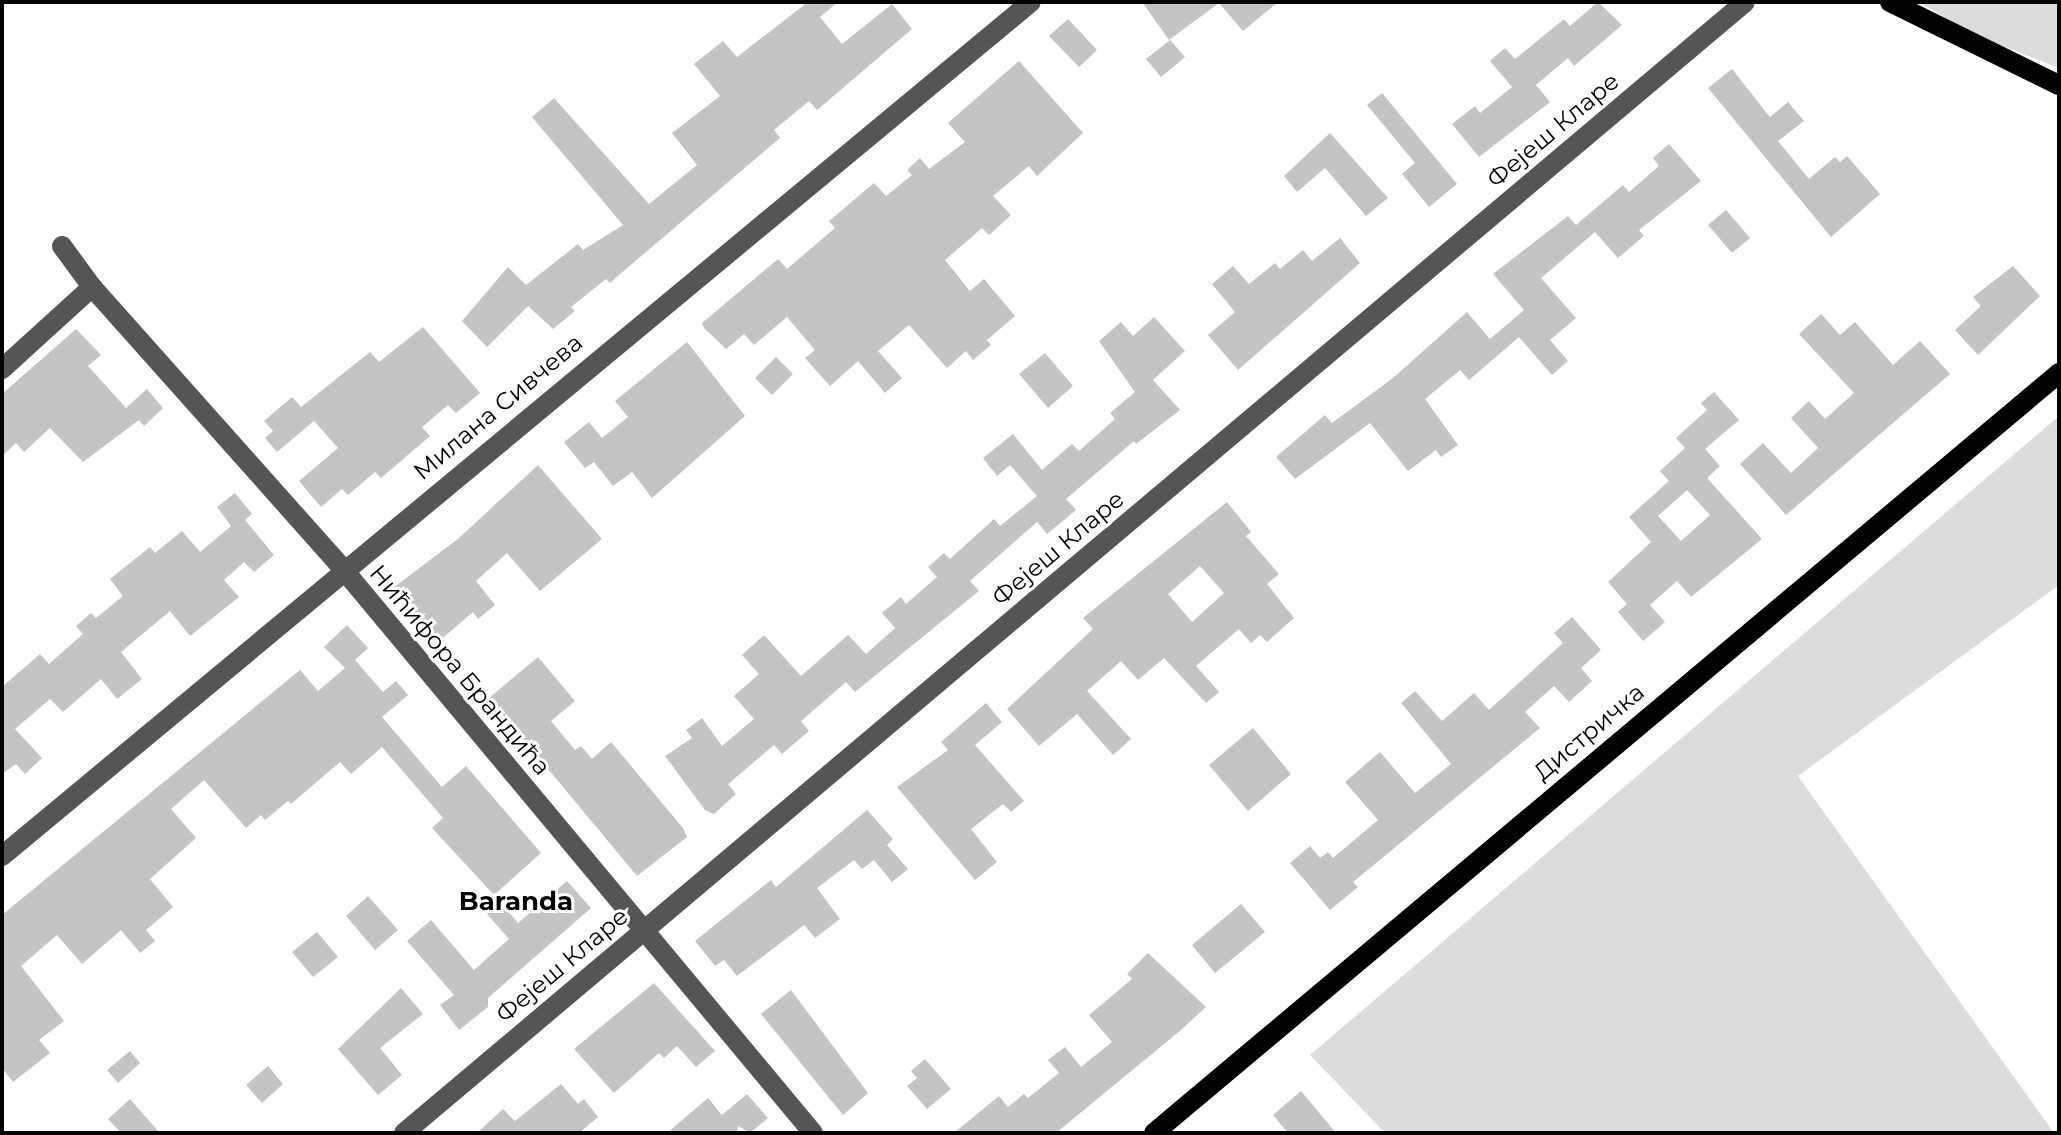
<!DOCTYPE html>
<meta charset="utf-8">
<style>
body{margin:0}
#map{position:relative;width:2061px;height:1135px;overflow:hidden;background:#fff;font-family:Montserrat,sans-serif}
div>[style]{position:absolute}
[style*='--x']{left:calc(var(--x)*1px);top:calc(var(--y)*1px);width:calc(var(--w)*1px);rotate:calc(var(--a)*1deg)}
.green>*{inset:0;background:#dcdcdc}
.building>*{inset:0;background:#c4c4c4}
.minor>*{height:20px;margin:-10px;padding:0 10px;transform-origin:10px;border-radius:10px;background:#555}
.major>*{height:20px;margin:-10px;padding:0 10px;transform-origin:10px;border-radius:10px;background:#000}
span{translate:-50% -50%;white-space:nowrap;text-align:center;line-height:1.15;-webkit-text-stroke:6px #fff;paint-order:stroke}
.street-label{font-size:24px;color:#000}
.neighbourhood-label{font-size:26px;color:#000;font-weight:700}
.frame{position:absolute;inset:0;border:4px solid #000;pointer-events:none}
</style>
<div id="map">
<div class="green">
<i style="clip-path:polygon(1919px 2px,2059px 2px,2059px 68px,1974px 35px)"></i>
<i style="clip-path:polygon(2059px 416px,2059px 585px,1798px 776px,2054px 1133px,1385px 1133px,1310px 1055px)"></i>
</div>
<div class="building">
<i style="clip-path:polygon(808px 2px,838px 2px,820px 17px,842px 44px,892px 4px,912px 29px,817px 110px,809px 101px,774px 130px,780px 138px,619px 275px,610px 283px,606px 279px,571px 307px,575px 311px,553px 329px,528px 306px,487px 347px,462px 321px,508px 267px,526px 285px,578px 244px,583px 250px,623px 225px,532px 117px,554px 98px,649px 204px,697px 165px,672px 133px,720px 96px,694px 64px,723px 41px,737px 57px)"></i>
<i style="clip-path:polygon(1142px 2px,1278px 2px,1243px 31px,1219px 3px,1169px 40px)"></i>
<i style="clip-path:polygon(1598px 2px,1622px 25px,1574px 66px,1568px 58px,1536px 85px,1550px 102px,1479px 157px,1452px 124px,1475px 106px,1480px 113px,1512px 87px,1490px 61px,1505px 48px,1515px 59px,1564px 19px,1570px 26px)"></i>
<i style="clip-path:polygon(1068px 19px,1097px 50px,1079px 67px,1049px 36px)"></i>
<i style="clip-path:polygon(1170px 40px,1185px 57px,1161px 77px,1146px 59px)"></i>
<i style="clip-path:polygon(1019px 61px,1083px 133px,1037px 176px,1029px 166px,993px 196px,1011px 215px,989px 235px,982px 228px,945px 260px,970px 291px,984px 279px,1015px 316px,987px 340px,991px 345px,973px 360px,966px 351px,947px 368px,909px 325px,878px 351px,902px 378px,885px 393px,858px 361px,830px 386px,805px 358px,815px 350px,787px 317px,754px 345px,744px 334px,726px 349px,704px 328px,702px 323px,778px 259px,787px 269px,835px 228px,829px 221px,874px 183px,886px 196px,912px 175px,907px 170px,920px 158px,929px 169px,965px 142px,948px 123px)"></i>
<i style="clip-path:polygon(1732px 69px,1770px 117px,1788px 102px,1804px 121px,1778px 141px,1809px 179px,1835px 157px,1840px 162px,1847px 156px,1880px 194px,1831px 237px,1708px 88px)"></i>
<i style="clip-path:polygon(1382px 93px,1457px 184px,1429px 207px,1402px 174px,1415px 163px,1367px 105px)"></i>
<i style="clip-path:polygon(1330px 133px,1388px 198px,1366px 216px,1325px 168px,1297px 192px,1284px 176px)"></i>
<i style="clip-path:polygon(1669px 144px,1701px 181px,1639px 230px,1644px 236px,1618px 258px,1595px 232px,1541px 278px,1576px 318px,1550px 340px,1568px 361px,1552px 375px,1519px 337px,1469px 380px,1460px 370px,1425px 399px,1458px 445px,1441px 457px,1436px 450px,1408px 471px,1370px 423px,1295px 479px,1276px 457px,1325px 415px,1332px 423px,1393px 378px,1467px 312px,1490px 339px,1524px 310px,1493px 274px,1568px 216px,1576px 225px,1623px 185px,1629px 192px,1659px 166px,1653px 158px)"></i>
<i style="clip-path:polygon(1726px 210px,1750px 238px,1732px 253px,1708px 225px)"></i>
<i style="clip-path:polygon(1340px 238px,1360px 263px,1238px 370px,1208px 335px,1235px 312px,1212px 284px,1233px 266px,1249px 284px,1275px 263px,1280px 269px,1303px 250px,1312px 261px)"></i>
<i style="clip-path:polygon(2013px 266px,2040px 296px,1978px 355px,1955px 330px,1981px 306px,1973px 297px)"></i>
<i style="clip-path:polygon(1821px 314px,1840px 335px,1855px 322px,1893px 365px,1920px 341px,1950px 374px,1786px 515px,1740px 464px,1763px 443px,1791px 473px,1818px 448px,1791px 418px,1809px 401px,1825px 419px,1854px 393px,1799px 334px)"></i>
<i style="clip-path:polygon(1154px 317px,1185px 351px,1153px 380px,1180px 410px,1136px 444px,1134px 441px,1066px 499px,1076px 510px,1047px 534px,1037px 522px,970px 581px,979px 591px,855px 692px,846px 682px,801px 721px,809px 731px,782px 754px,774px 745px,728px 784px,736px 794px,714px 814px,705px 810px,665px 756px,692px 738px,686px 730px,702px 718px,722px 746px,754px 719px,734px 696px,759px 674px,742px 655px,764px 635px,801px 676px,848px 635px,866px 654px,895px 628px,882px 613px,901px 597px,906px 604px,937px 577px,928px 567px,944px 553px,950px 559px,994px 519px,1000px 526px,1037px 496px,1010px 465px,997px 476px,983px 458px,1013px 434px,1042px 470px,1072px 444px,1079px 451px,1115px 419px,1110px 413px,1135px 392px,1099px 341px,1121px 322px,1133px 336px)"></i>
<i style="clip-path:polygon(423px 327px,480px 393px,456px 413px,448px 405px,422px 427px,430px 436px,381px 478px,375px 472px,348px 495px,342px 489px,321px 507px,299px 481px,338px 448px,314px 421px,277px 452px,265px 438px,273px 431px,264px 421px,292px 397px,301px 407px,370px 352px,379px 362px)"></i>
<i style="clip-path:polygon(76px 329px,101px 355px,88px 366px,126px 408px,147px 389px,163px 408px,144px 426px,139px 420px,83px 462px,50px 428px,24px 452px,16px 443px,2px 456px,2px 394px)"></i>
<i style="clip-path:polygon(687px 342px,745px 416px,652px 498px,632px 472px,613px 486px,594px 462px,585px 468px,564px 442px,589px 422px,602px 438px,628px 417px,615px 401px)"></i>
<i style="clip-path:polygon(1045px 353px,1073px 386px,1048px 408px,1019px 374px)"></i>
<i style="clip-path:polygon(776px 357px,793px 374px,772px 395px,755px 378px)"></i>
<i style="clip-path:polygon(evenodd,1714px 392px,1739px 420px,1705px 449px,1720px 466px,1707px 478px,1762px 539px,1691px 597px,1677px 581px,1650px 605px,1665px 622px,1643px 641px,1618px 612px,1627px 604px,1608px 582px,1651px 542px,1629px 517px,1669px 481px,1660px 471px,1685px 448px,1676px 438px,1707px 410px,1701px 403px,1714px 392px,1687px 490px,1710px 515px,1681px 541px,1658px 516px,1687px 490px)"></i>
<i style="clip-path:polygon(538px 465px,602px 539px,540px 591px,507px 553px,476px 581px,495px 605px,478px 619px,473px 612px,439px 641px,393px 588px,459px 538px)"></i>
<i style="clip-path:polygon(235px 493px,252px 514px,245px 520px,274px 555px,254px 572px,244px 562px,224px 580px,239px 597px,190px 636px,170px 611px,121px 652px,142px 679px,117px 699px,101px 679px,63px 712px,50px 699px,15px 729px,42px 758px,25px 774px,16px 764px,2px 774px,2px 687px,40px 654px,49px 664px,83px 634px,76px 626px,91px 613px,96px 618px,123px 596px,110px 579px,150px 547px,155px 553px,182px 531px,200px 552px,231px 526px,217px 507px)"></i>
<i style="clip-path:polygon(evenodd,1227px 502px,1251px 532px,1246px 536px,1279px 574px,1267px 584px,1294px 618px,1267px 642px,1260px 635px,1251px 643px,1239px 629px,1196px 666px,1219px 692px,1206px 703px,1164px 658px,1138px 680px,1121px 661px,1087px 691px,1131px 739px,1113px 755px,1077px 714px,1039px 746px,1007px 709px,1093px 629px,1083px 618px,1227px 502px,1200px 566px,1224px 593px,1192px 622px,1168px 594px,1200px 566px)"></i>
<i style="clip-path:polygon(1572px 617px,1601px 650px,1581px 668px,1592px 681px,1569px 702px,1554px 686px,1525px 712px,1540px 728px,1353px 882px,1358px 887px,1330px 910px,1290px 863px,1310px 846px,1320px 858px,1328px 852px,1333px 858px,1378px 820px,1345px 782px,1380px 752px,1415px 793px,1451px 764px,1401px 703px,1415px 691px,1442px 721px,1474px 693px,1489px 710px,1563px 643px,1554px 633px)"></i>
<i style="clip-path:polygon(347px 625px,368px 648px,355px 660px,383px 692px,396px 681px,408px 695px,382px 717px,442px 787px,466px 766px,541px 853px,494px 895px,432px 828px,443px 818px,382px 747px,351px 774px,340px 762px,291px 804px,288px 801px,265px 820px,261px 815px,246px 828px,204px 780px,171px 809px,196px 838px,150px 879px,173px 907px,146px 930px,155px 941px,140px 953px,121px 930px,82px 964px,57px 935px,21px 966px,64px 1021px,39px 1040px,50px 1053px,13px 1082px,2px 1068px,2px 915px,300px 670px,318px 691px,345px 668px,324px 647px)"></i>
<i style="clip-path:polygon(538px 657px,575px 701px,551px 721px,575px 750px,581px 746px,592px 759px,611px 742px,683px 828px,687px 837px,637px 876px,489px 698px)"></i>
<i style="clip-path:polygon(986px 703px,1002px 722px,975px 745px,1024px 801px,1011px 812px,1003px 804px,971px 829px,997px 862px,975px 880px,897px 787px,948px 750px,941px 742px)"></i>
<i style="clip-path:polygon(1253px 728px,1291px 774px,1248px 811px,1209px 765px)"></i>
<i style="clip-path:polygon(867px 810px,893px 839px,887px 845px,908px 869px,892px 882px,874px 860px,862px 869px,854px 860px,817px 888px,840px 919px,815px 938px,804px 925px,737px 976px,724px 960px,715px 966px,695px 941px,771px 880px,776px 887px)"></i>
<i style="clip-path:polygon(567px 881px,591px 908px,488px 998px,488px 1007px,459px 1030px,440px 1005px,454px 995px,407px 941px,431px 920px,474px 970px,509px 939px,487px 914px,500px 902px,518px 923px)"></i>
<i style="clip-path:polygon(368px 896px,398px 930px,375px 950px,346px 916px)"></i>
<i style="clip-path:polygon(1241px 904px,1265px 932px,1215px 973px,1192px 945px)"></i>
<i style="clip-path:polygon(317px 932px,338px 957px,313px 977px,292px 952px)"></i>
<i style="clip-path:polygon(1148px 953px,1206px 1007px,1181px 1030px,1056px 1133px,954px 1133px,999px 1096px,1008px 1107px,1024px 1094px,1028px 1098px,1059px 1073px,1048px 1060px,1065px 1047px,1081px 1067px,1112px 1042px,1089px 1015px,1132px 979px,1127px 974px)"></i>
<i style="clip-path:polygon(654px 983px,715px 1051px,696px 1067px,677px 1046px,664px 1058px,659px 1053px,614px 1093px,574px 1049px)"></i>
<i style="clip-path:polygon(401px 988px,423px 1014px,380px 1048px,402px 1075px,378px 1095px,338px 1049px)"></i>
<i style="clip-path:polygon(791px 990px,868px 1093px,843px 1115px,761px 1014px)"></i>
<i style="clip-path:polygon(130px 1051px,140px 1063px,118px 1083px,107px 1070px)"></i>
<i style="clip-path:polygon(925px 1059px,951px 1089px,927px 1109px,907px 1086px,917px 1078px,911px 1071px)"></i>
<i style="clip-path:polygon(268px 1066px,283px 1084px,262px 1103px,246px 1085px)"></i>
<i style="clip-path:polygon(561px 1084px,578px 1104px,584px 1099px,598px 1117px,579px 1133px,477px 1133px,503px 1109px,515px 1121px)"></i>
<i style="clip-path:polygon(1301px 1091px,1336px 1133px,1288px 1133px,1273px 1115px)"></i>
<i style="clip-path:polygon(747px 1094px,768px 1118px,750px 1133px,738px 1126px,737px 1133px,667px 1133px,708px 1098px,722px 1115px)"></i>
<i style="clip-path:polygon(130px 1099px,160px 1133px,121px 1133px,108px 1119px)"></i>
</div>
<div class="minor">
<i style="--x:62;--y:246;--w:51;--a:53.8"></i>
<i style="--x:92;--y:287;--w:378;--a:48.3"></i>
<i style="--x:343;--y:569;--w:734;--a:50.19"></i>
<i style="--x:2;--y:369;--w:122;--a:-42.3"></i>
<i style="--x:2;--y:856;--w:1337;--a:-39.69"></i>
<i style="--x:404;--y:1133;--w:1754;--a:-40.14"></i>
</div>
<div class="major">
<i style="--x:1890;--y:2;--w:188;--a:26.2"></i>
<i style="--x:1154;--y:1133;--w:1182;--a:-40.02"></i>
</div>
<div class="street-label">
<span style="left:1553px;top:130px;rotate:-40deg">Фејеш Кларе</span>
<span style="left:498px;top:407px;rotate:-40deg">Милана Сивчева</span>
<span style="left:1058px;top:548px;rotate:-40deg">Фејеш Кларе</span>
<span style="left:460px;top:670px;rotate:50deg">Нићифора Брандића</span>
<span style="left:1589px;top:732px;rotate:-40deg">Дистричка</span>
<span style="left:562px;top:965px;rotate:-40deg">Фејеш Кларе</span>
</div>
<div class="neighbourhood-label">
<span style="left:516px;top:902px">Baranda</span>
</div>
<div class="frame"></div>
</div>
